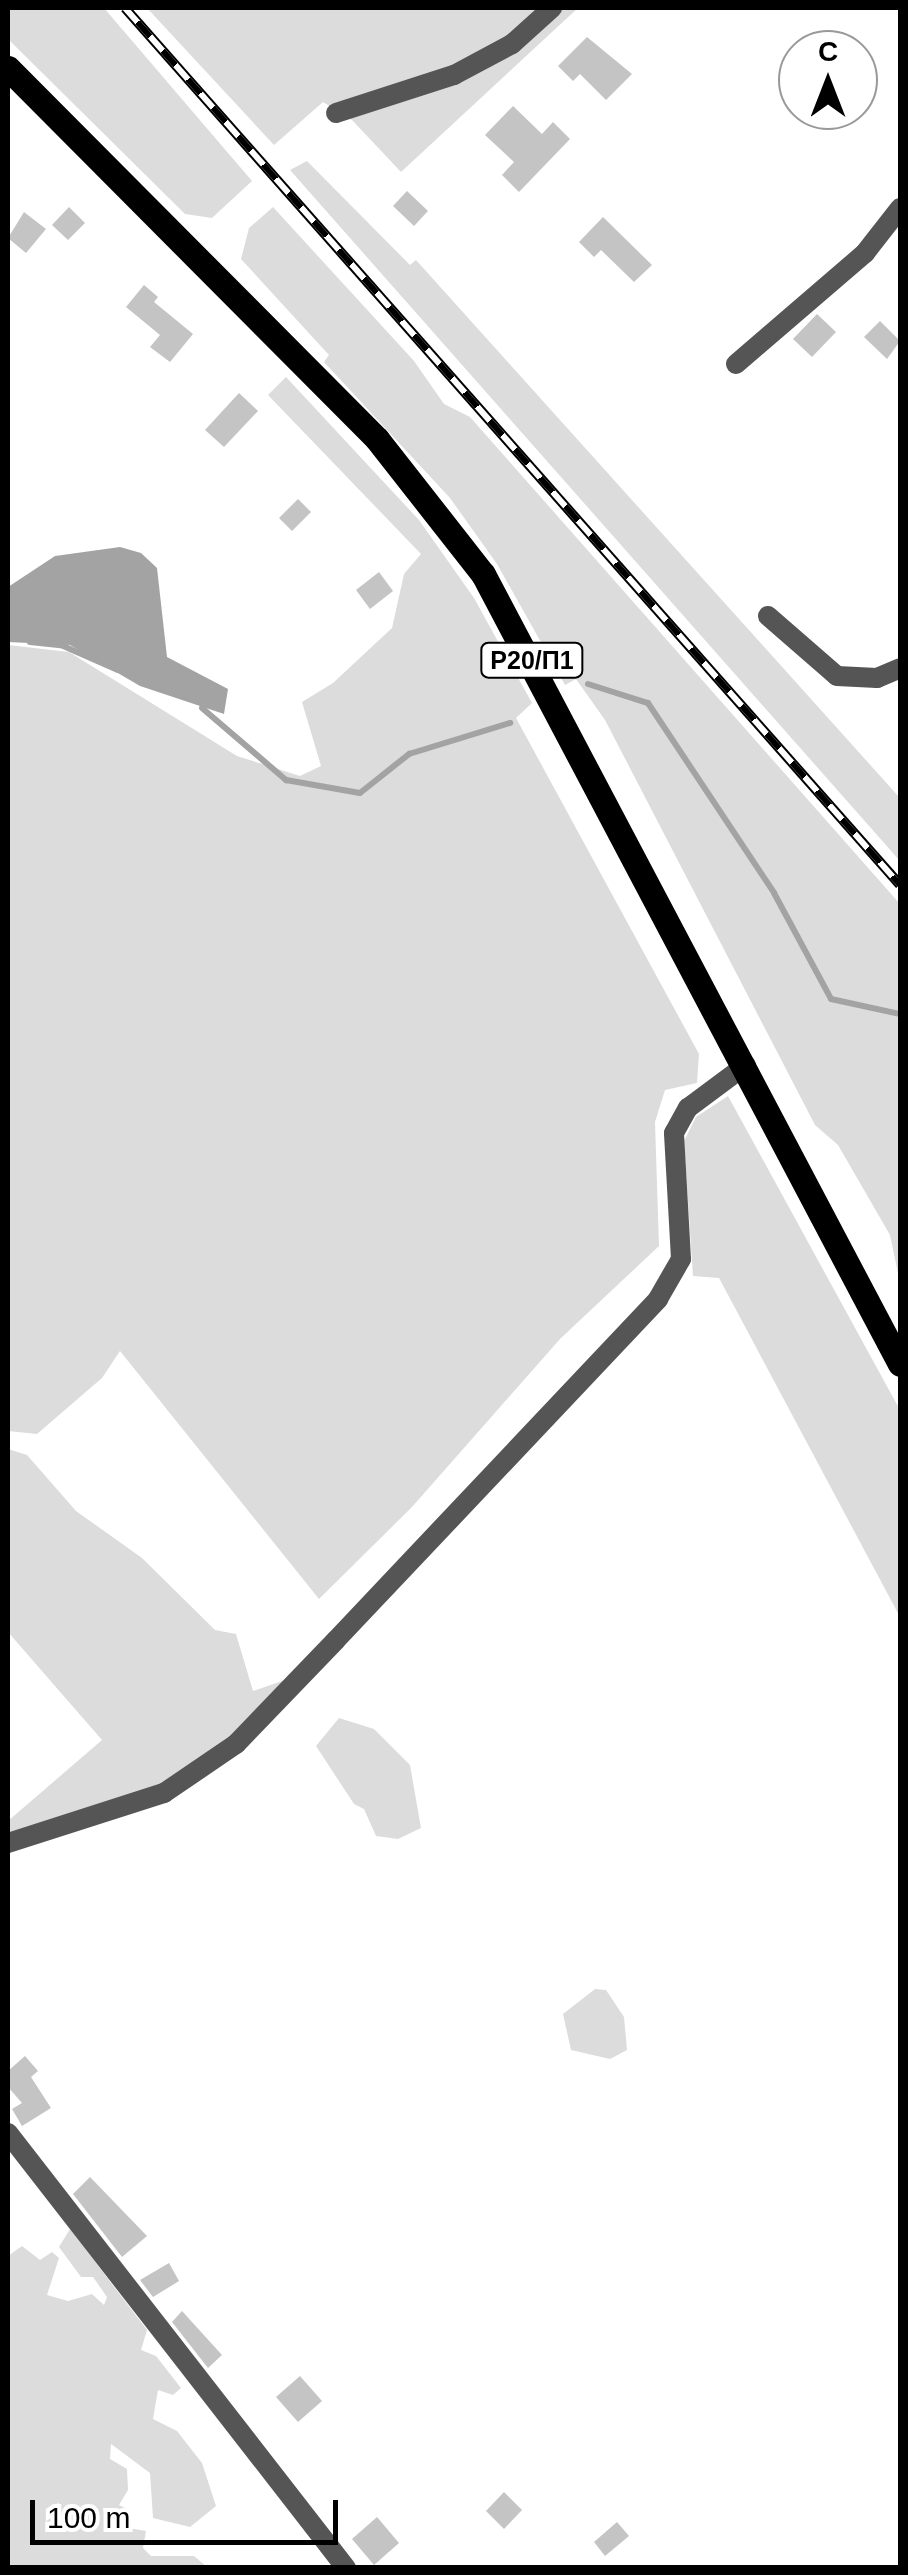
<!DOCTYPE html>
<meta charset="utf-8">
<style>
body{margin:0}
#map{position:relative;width:908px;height:2575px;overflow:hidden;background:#fff;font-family:Helvetica,sans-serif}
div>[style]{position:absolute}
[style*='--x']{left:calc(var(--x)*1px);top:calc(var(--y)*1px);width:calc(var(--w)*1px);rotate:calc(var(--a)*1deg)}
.green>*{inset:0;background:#dcdcdc}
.water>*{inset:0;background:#a3a3a3}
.stream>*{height:6px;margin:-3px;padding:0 3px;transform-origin:3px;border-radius:3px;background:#a3a3a3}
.building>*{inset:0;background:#c4c4c4}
.street>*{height:20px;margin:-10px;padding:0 10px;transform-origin:10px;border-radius:10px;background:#555}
.primary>*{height:25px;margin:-12.5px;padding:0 12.5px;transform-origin:12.5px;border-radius:12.5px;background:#000}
.rail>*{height:10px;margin-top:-5px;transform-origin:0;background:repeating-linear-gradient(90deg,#fff 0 19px,#000 0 38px);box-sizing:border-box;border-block:2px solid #000}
span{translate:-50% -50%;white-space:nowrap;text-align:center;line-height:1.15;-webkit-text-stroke:8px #fff;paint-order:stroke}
.shield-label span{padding:2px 8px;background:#fff;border:2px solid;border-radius:8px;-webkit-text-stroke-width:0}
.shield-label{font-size:25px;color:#000;font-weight:700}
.frame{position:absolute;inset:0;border:10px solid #000;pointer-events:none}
.north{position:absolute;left:778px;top:30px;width:100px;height:100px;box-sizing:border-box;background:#fff;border:2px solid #999;border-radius:50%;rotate:0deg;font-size:28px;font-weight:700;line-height:40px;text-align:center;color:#000}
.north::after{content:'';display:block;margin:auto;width:35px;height:45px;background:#000;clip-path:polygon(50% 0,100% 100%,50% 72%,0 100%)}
.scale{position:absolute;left:30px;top:2500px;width:308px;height:45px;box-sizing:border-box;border:5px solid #000;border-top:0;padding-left:12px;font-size:30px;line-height:35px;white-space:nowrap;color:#000;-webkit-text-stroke:8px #fff;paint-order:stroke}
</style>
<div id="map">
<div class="green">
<i style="clip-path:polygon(8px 8px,104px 8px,252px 181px,212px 218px,185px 214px,8px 39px)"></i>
<i style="clip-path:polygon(147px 8px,578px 8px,401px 172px,352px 120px,323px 102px,274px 145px)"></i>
<i style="clip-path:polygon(307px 161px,410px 265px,416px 260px,900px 798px,900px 861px,290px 170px)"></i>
<i style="clip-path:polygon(273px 207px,414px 361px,444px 404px,470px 417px,900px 904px,900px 1283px,890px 1235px,838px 1145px,815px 1125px,605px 720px,576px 679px,565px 685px,497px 564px,450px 498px,324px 362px,329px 355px,241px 259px,249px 228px)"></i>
<i style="clip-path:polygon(286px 377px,419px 520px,474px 598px,532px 703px,516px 718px,699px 1054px,697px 1083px,665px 1090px,655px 1122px,659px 1246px,560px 1339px,412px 1507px,319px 1599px,120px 1351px,102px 1378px,37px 1434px,8px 1431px,8px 645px,69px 652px,237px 756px,300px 776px,321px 766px,302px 702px,333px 683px,392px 628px,404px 574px,421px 554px,268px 395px)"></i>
<i style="clip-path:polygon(728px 1096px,900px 1410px,900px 1617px,719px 1278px,693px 1276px,684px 1141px,696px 1117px)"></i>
<i style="clip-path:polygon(8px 1449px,27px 1455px,76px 1511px,142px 1558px,215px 1630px,236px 1634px,253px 1691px,285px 1680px,220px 1746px,162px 1786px,8px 1833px,8px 1821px,102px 1740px,8px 1632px)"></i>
<i style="clip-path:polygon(339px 1718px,374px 1729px,410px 1765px,421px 1828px,398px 1839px,376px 1836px,364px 1809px,354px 1804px,316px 1746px)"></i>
<i style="clip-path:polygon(595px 1989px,606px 1990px,624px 2017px,627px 2050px,610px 2059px,571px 2050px,563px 2014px)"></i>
<i style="clip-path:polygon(70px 2229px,147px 2330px,141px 2350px,156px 2356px,181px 2388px,173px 2395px,158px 2390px,153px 2419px,177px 2431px,202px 2463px,216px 2506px,190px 2527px,153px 2518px,150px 2473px,111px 2444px,110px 2459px,127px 2469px,128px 2490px,119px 2505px,129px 2510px,128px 2528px,146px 2531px,143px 2548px,151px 2556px,194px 2556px,207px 2567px,8px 2567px,8px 2256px,22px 2246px,40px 2260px,52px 2252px,59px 2258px,47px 2295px,68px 2301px,92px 2294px,104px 2305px,107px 2297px,93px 2277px,81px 2277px,59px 2247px)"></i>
</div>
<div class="water">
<i style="clip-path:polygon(120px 547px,141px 553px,157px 568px,167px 657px,228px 689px,224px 714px,140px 686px,70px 645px,8px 642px,8px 587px,55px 556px)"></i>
</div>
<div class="stream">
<i style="--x:30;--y:642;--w:31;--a:6"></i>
<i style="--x:61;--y:645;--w:62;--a:23.7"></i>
<i style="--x:588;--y:684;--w:63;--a:17.6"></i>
<i style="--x:648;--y:703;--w:228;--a:56.4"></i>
<i style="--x:774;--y:893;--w:120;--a:61.7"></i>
<i style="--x:831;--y:999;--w:71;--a:12.3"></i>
<i style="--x:202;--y:708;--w:111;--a:40.6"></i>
<i style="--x:286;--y:780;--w:75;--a:10"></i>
<i style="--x:360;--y:793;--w:63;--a:-38.5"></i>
<i style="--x:409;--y:754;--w:106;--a:-17.1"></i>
</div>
<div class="building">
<i style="clip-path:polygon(587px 37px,632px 74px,606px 100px,580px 74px,573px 81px,558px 66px)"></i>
<i style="clip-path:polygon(513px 106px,542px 134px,553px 122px,570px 139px,519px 192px,502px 175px,514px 162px,485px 135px)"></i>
<i style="clip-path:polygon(407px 191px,428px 211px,414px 226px,393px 206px)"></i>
<i style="clip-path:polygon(69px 207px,85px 223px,68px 240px,52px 225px)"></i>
<i style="clip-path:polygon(24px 212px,46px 229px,26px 253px,8px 238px)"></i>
<i style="clip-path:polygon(603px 217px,652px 265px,634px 282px,601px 250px,594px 257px,579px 242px)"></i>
<i style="clip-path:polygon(144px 285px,158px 297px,154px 302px,193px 334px,170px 362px,150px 347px,160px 335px,126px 307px)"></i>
<i style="clip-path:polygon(817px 314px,836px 332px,812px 357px,793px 339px)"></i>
<i style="clip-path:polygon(880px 321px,900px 341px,887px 359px,864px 337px)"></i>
<i style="clip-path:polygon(239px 393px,258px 411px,224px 447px,205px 430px)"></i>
<i style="clip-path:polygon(298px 499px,311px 512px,292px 531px,279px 518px)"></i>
<i style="clip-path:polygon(379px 572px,393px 591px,370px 609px,356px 590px)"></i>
<i style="clip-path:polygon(25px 2056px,38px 2071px,31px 2077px,51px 2108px,22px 2126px,12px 2109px,22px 2103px,8px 2087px,8px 2071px)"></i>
<i style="clip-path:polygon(90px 2177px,147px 2236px,122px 2257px,73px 2194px)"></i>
<i style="clip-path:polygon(169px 2263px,179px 2281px,153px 2297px,140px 2280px)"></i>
<i style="clip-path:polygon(182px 2311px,222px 2355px,208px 2368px,172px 2322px)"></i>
<i style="clip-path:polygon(300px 2376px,322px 2401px,298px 2422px,276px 2397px)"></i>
<i style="clip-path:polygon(504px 2492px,522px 2510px,504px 2529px,486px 2511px)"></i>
<i style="clip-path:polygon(377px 2517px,399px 2543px,374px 2565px,352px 2539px)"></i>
<i style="clip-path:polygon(617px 2522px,629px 2536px,605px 2556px,594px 2542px)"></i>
</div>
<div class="street">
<i style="--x:336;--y:113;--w:124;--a:-17.9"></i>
<i style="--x:454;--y:75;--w:66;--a:-28.1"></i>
<i style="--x:512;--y:44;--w:54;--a:-42"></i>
<i style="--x:736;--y:364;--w:170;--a:-40.7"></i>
<i style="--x:865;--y:253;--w:57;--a:-52.1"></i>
<i style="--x:768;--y:616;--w:91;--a:41"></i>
<i style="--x:837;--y:676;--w:40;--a:2.9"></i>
<i style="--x:877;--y:678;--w:25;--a:-23"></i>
<i style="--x:8;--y:1843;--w:164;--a:-17.8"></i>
<i style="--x:164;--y:1793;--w:87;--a:-34.2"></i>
<i style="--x:236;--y:1744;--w:144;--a:-46.1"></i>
<i style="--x:336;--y:1640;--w:469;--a:-46.6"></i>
<i style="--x:658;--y:1299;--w:46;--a:-60.1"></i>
<i style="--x:681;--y:1259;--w:126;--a:-93.2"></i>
<i style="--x:674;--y:1133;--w:29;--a:-61"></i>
<i style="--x:688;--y:1108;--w:72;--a:-36.6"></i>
<i style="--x:8;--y:2133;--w:551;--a:52.15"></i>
</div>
<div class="primary">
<i style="--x:8;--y:68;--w:523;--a:45.15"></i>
<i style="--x:377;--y:439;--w:172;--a:51.9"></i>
<i style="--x:483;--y:574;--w:893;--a:62.17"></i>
</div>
<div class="rail">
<i style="--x:125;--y:8;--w:1170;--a:48.53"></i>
</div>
<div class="shield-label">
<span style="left:532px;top:660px">Р20/П1</span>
</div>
<div class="frame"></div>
<div class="north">С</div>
<div class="scale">100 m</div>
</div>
